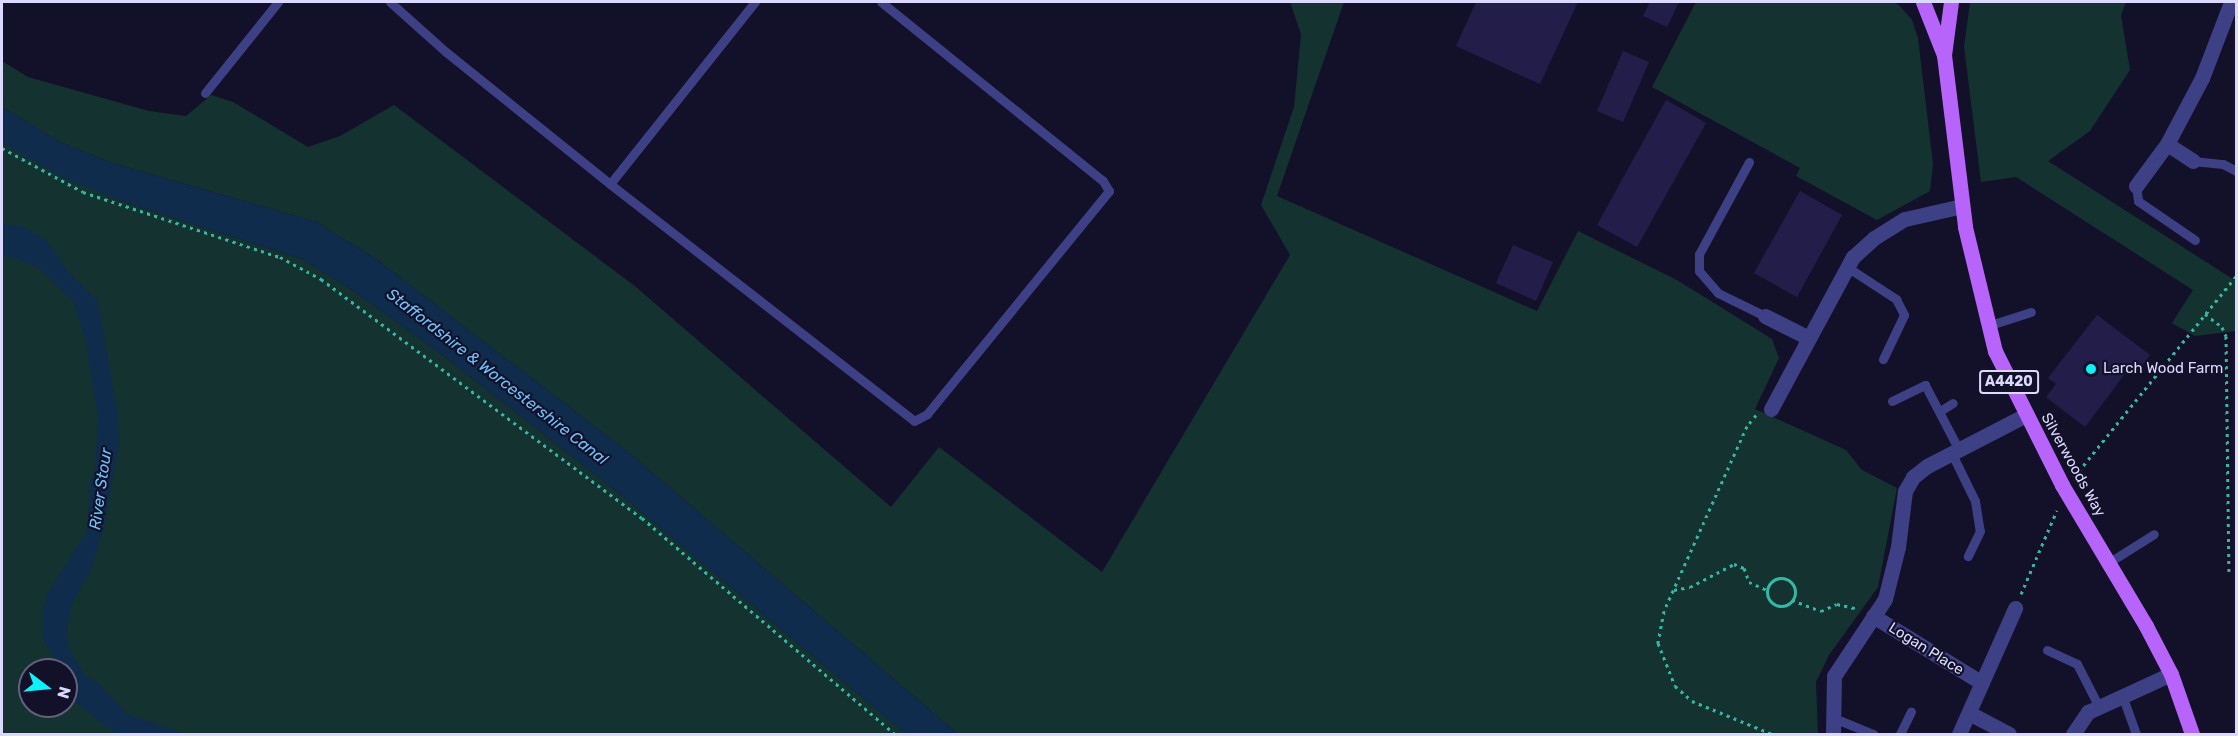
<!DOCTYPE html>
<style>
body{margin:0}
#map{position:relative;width:2238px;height:736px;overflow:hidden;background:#131129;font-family:Rubik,sans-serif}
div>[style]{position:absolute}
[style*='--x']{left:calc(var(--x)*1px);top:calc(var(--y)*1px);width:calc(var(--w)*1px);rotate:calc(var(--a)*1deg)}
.green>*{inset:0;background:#14322f}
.water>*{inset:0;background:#102c4d}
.building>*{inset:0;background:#231e49}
.path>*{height:3px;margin-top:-1.5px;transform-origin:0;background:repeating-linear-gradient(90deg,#34b8a6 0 3px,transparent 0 7.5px)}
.path>.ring{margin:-1.5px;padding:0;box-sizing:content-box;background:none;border:3px solid #34b8a6;border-radius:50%}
.service>*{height:9px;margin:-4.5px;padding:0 4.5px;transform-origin:4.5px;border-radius:4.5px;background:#3e4086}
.minor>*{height:15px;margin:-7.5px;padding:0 7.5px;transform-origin:7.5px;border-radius:7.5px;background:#3e4086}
.primary>*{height:15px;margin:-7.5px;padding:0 7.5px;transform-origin:7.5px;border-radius:7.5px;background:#b764fa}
.dots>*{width:16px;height:16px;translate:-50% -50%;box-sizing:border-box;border:3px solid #131129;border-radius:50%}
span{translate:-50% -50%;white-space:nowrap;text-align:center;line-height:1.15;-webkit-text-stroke:4.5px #131129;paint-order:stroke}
.shield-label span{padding:2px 4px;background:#131129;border:2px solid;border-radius:4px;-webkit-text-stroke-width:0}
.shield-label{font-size:14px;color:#dbdafe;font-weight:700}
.poi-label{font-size:15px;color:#dbdafe}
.left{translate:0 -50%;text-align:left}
.street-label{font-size:15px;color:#dbdafe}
.water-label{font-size:16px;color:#6bc3fb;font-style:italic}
.frame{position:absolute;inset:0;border:3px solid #dbdafe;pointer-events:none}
.north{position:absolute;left:18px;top:658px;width:60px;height:60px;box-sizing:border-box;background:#131129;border:2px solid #63617e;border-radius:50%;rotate:106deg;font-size:16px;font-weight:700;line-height:24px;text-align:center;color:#dbdafe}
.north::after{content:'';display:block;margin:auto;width:21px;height:27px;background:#0cf2f8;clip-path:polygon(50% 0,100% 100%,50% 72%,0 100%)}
</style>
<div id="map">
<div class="green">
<i style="clip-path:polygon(1290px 2px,1344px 2px,1277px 196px,1537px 311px,1578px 231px,1677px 280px,1772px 339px,1779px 358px,1755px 409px,1846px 450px,1862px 470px,1897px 488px,1878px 587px,1829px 655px,1816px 682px,1818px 734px,958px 734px,628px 452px,376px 259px,316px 222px,109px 162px,58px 141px,2px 107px,2px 61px,28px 77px,149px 111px,186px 116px,211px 95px,233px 102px,308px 147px,340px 136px,394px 105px,636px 287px,891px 507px,939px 447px,1102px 572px,1290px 255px,1261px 205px,1294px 107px,1301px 34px)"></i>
<i style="clip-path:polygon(1696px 2px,1894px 2px,1900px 6px,1912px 20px,1918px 38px,1933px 164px,1930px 191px,1877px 220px,1796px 176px,1800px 168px,1652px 87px)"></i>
<i style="clip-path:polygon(1970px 2px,2126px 2px,2121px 15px,2130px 70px,2090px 131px,2048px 161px,2236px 281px,2236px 331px,2195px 336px,2172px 323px,2193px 290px,2016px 177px,1981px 182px,1964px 47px)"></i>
<i style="clip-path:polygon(evenodd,2px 143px,121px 201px,302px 259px,351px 289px,448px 359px,620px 494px,906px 734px,2px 734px,2px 143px,30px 670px,66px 670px,66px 706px,30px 706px,30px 670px)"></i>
</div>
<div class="water">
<i style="clip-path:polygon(2px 107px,58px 141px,109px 162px,316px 222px,376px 259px,628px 452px,958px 734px,906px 734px,620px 494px,448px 359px,351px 289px,302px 259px,121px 201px,64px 178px,2px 143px)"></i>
<i style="clip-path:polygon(2px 224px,22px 226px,46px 240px,68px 271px,98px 301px,118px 417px,119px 444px,104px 527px,91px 569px,71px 606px,66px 636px,69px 649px,85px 676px,98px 683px,127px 714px,185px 734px,121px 734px,111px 730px,68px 696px,66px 670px,62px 670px,44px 641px,43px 608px,49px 591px,88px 530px,89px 486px,95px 472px,98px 417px,85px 337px,73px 301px,38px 267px,2px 254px)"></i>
</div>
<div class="building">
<i style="clip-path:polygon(1476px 2px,1578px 2px,1540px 84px,1456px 46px)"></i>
<i style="clip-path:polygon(1650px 2px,1679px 2px,1667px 27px,1643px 16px)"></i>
<i style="clip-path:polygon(1623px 51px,1649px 62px,1623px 122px,1597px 111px)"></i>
<i style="clip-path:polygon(1666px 100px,1706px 123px,1637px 247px,1597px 225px)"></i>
<i style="clip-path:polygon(1800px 191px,1842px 215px,1797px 297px,1754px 273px)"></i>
<i style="clip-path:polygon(1513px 245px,1553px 262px,1536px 301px,1496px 283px)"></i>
<i style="clip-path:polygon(2097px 315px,2150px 355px,2137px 372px,2130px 367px,2085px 427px,2046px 397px,2056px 384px,2048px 378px)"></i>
</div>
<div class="path">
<i style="--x:2;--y:148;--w:92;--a:28.5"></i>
<i style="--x:83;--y:192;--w:207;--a:18.3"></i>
<i style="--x:280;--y:257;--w:47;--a:28.2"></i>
<i style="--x:321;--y:279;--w:400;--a:36.7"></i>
<i style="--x:642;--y:518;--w:333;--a:40.5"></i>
<i style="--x:2205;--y:314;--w:21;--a:37"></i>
<i style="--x:2222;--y:327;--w:10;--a:66"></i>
<i style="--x:2226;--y:336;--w:238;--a:89.3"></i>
<i style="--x:1756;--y:415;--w:14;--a:129"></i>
<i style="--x:1747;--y:426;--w:203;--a:114.2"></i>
<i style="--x:1664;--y:611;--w:33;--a:101"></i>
<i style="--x:1658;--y:643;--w:46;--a:68.4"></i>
<i style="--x:1675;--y:686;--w:23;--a:41"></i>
<i style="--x:1692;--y:701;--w:87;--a:22.4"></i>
<i style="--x:2074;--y:477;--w:258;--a:-51.1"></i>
<i class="ring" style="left:1767px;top:578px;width:25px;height:25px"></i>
<i style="--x:1674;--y:590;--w:16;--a:-11"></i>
<i style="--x:1690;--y:587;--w:50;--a:-27.6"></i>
<i style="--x:1734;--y:564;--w:11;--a:22"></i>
<i style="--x:1744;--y:568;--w:15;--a:70"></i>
<i style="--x:1749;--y:582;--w:20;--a:24"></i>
<i style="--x:2021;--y:594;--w:91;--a:-66.8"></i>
<i style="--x:1792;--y:600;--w:31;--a:21"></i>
<i style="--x:1821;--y:611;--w:17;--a:-24"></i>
<i style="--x:1837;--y:604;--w:22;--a:13"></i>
</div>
<div class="service">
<i style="--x:390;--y:2;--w:75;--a:41.8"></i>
<i style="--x:446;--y:52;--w:211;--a:38.8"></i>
<i style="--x:610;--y:184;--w:385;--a:37.9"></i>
<i style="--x:914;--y:421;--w:15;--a:-28"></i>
<i style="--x:927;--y:414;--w:288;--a:-50.8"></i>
<i style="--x:1109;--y:191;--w:12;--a:-121"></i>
<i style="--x:1103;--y:181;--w:285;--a:-141.1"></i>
<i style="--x:205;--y:93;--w:117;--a:-51.3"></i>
<i style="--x:2193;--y:161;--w:30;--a:6"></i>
<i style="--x:2223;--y:164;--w:15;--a:28"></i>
<i style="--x:1749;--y:162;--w:105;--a:118.5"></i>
<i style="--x:1699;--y:254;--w:17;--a:90"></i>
<i style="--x:1699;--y:271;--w:29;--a:49"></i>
<i style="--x:1718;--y:293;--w:52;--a:26.1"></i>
<i style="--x:610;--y:184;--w:233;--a:-51.5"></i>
<i style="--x:2136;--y:186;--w:15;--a:82"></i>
<i style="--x:2138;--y:201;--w:69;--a:34.4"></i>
<i style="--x:1847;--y:267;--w:59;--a:33.1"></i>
<i style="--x:1896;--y:299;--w:18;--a:63"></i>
<i style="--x:1904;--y:315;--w:49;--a:115.5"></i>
<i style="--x:1987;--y:326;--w:46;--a:-17.7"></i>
<i style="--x:1892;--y:401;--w:37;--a:-26"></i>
<i style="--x:1925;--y:385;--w:73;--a:62.4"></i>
<i style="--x:1940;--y:411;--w:15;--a:-32"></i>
<i style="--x:1952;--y:454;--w:52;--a:63.9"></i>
<i style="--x:1975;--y:501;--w:30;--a:81"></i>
<i style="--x:1980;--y:531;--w:28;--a:116"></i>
<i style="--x:2108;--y:563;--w:54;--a:-32.2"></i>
<i style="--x:2047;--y:650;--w:33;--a:25"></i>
<i style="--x:2077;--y:664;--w:48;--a:62.9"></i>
<i style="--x:2122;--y:695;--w:41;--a:70.3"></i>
<i style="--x:1832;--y:722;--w:9;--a:-6"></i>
<i style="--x:1841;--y:721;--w:35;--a:22"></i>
<i style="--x:1900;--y:734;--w:25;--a:-64"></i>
</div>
<div class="minor">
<i style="--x:2167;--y:144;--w:31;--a:33"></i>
<i style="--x:2136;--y:186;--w:52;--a:-53.6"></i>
<i style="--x:2167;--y:144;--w:75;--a:-62.1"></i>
<i style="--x:2202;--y:78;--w:81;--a:-69.1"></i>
<i style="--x:1765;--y:316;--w:49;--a:26.6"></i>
<i style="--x:1771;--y:409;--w:173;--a:-61.7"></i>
<i style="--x:1853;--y:257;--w:28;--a:-42"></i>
<i style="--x:1874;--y:238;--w:36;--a:-32"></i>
<i style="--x:1905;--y:219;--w:58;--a:-12.8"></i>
<i style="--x:1873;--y:616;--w:124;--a:31.5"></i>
<i style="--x:1969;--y:713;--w:45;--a:27.7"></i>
<i style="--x:1833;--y:734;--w:58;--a:-89"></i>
<i style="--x:1834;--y:676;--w:92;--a:-56.5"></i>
<i style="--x:1885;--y:599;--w:54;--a:-76"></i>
<i style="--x:1898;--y:547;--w:56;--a:-82.9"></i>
<i style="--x:1905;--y:491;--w:16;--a:-60"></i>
<i style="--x:1913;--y:477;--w:18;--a:-38"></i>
<i style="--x:1927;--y:466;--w:109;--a:-27.3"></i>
<i style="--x:1959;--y:734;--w:138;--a:-66"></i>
<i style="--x:2073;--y:734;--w:27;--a:-56"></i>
<i style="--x:2088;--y:712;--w:91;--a:-24.6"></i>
</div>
<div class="primary">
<i style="--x:1923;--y:2;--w:57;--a:68.4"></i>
<i style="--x:1944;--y:55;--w:173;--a:83"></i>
<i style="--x:1965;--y:227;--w:128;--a:76.4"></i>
<i style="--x:1995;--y:351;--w:150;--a:63.4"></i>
<i style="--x:2062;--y:485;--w:164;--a:59.2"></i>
<i style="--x:2146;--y:626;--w:54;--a:62.5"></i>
<i style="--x:2171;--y:674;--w:64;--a:70.7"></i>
<i style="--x:1944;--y:55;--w:53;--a:-82.5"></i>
</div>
<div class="dots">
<i style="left:2091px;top:369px;background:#0cf2f8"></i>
</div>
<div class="shield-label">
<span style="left:2009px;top:382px">A4420</span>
</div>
<div class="poi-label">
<span class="left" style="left:2103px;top:369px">Larch Wood Farm</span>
</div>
<div class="street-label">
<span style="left:2073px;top:465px;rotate:61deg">Silverwoods Way</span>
<span style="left:1926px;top:649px;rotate:32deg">Logan Place</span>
</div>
<div class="water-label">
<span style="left:497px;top:377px;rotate:38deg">Staffordshire &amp; Worcestershire Canal</span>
<span style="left:101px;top:489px;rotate:-82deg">River Stour</span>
</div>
<div class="frame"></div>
<div class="north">N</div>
</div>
